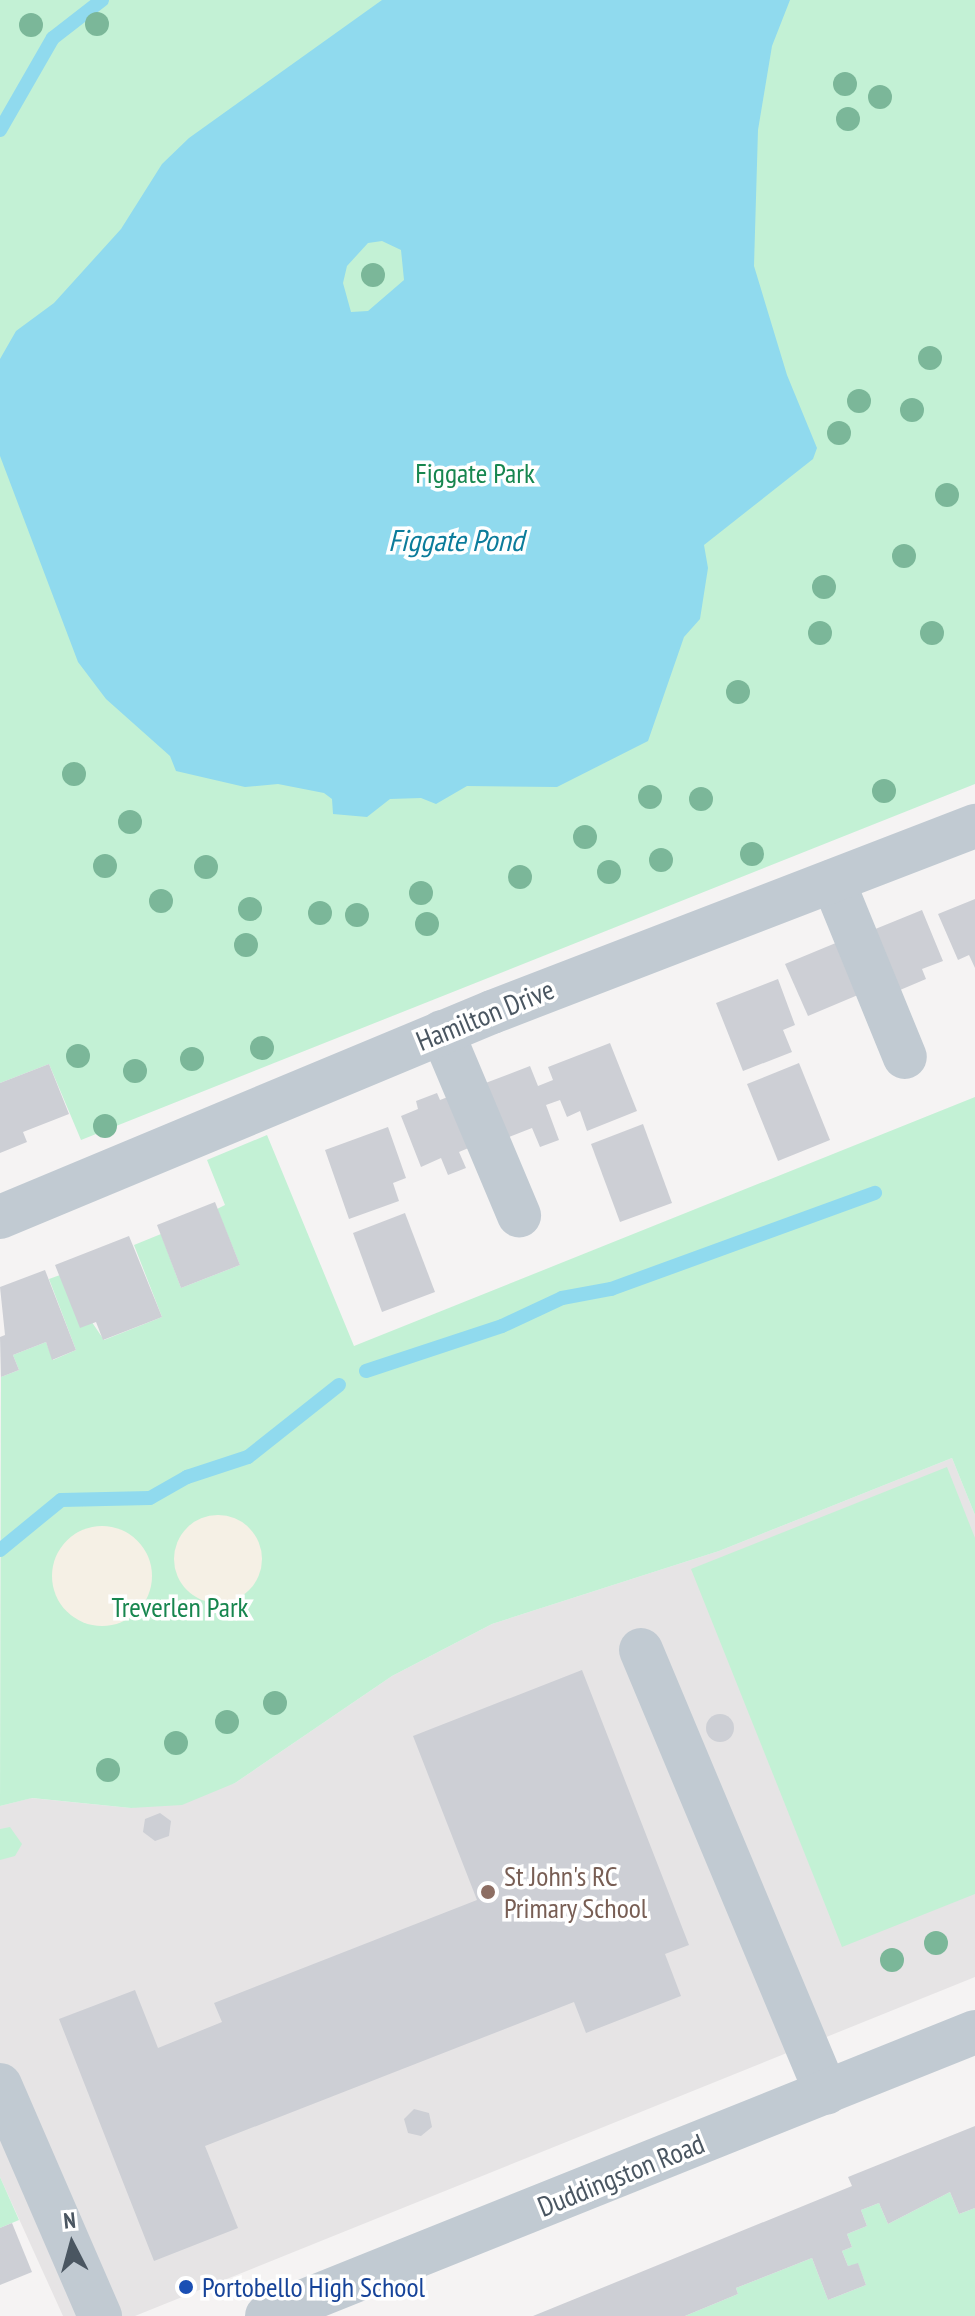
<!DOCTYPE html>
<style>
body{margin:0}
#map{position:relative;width:975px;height:2316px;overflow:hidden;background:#f5f3f3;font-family:"PT Sans Narrow",sans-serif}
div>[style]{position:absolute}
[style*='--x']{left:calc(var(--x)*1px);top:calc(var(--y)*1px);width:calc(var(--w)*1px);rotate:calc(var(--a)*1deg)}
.education>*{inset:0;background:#e6e4e5}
.green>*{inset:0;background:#c3f1d5}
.sand>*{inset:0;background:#f5f0e5}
.round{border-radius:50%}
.water>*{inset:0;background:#90daee}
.stream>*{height:14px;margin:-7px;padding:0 7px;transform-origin:7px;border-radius:7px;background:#90daee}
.building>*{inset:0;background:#cdcfd5}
.minor>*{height:44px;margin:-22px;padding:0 22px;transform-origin:22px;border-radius:22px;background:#c1cad2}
.trees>*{width:24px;height:24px;margin:-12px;border-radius:50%;background:#7bb799}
.dots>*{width:22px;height:22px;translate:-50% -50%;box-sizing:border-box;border:4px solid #fff;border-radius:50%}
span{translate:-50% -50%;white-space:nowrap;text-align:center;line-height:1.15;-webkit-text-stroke:7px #fff;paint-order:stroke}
.park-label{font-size:28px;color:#17864f}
.street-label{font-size:28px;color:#4a5661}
.education-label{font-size:28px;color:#785e54}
.left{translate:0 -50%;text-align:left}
.transit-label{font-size:28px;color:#164399}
.water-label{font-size:30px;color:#0c7c9b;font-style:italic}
.north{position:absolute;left:32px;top:2204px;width:80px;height:80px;-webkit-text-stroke:6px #fff;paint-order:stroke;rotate:354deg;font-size:22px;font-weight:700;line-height:32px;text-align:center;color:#4a5661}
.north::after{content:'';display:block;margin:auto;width:28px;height:36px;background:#4a5661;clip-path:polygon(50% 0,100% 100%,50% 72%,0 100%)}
</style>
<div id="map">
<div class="education">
<i style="clip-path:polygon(952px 1458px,975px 1515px,975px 1977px,135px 2316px,63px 2316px,0 2177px,0 1806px,31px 1798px,131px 1808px,235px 1783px,392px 1676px,492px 1624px,719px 1551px)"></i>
</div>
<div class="green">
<i style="clip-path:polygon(0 0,975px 0,975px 784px,81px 1140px,49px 1064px,0 1083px)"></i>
<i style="clip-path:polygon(975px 1097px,975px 1515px,952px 1458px,719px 1551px,492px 1624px,392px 1676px,235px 1783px,182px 1805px,131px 1808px,32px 1798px,0 1806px,1px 1377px,19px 1370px,13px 1355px,46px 1342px,53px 1360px,76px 1350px,49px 1279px,60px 1275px,104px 1340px,162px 1317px,134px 1245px,161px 1234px,181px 1288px,240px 1265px,217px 1209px,225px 1205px,207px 1160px,267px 1135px,354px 1346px)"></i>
<i style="clip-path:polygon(947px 1467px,975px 1538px,975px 1894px,842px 1947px,691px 1569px)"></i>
<i style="clip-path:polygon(10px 1827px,22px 1844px,15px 1856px,0 1860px,0 1829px)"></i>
<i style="clip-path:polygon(0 2177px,19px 2220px,0 2228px)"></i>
<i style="clip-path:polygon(950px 2192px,959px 2214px,975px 2208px,975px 2316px,685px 2316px,738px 2294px,736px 2288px,812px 2258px,828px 2300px,866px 2285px,858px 2264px,848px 2266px,842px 2251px,852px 2247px,847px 2234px,867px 2226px,861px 2210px,879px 2203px,888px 2224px)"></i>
</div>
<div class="sand">
<i class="round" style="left:174px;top:1515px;width:88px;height:88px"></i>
<i class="round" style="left:52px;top:1526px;width:100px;height:100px"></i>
</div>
<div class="water">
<i style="clip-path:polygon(evenodd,382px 0,790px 0,772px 46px,758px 130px,754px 266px,787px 375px,817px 448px,813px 459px,704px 545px,708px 568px,700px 619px,684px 637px,648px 741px,557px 787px,467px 786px,436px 804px,421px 798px,390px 799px,367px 817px,333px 814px,332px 799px,324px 793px,278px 784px,245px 787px,176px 771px,170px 756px,106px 699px,78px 662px,0 456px,0 359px,16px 331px,54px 303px,121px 229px,162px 164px,189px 138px,382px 0,382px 241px,401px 250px,404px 280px,368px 311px,351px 312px,343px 283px,347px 266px,368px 243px,382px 241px)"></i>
</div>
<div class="stream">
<i style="--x:0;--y:130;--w:106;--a:-60.1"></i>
<i style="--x:53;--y:38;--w:62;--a:-37.8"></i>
<i style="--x:366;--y:1371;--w:143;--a:-18.3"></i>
<i style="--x:502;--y:1326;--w:66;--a:-25"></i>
<i style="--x:562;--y:1298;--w:50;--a:-10.4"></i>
<i style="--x:611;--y:1289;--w:281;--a:-20"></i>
<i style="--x:0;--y:1550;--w:79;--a:-39.3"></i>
<i style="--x:61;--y:1500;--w:89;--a:-1.3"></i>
<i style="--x:150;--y:1498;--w:43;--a:-29.6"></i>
<i style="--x:187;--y:1477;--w:64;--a:-18.2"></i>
<i style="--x:248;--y:1457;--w:116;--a:-38.4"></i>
</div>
<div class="building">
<i style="clip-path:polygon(975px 899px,975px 968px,969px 955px,958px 960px,938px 914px)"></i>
<i style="clip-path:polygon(922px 910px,943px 961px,922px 969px,926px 979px,893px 993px,868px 932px)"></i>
<i style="clip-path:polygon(843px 940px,865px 992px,808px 1016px,785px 964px)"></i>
<i style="clip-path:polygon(778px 979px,795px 1025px,783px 1030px,792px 1052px,743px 1071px,716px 1003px)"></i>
<i style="clip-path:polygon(610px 1043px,637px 1111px,587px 1131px,580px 1111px,567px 1117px,560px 1100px,546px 1105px,559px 1140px,540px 1147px,532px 1128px,509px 1137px,475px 1087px,530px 1066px,538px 1086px,553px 1080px,548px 1067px)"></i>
<i style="clip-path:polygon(799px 1063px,830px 1140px,778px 1161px,747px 1084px)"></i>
<i style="clip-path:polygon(49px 1064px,69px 1114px,23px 1132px,27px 1142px,0 1153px,0 1083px)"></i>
<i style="clip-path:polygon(437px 1093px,440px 1100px,458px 1093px,478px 1144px,459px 1152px,466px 1168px,448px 1175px,441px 1158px,421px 1167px,401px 1116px,418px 1109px,416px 1101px)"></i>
<i style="clip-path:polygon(643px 1124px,672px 1203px,620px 1222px,591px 1144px)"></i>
<i style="clip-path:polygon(388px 1127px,406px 1178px,393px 1183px,399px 1201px,349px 1219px,325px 1150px)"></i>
<i style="clip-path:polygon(215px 1202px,240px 1265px,181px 1288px,157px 1225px)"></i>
<i style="clip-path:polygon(405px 1213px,435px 1292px,382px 1312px,353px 1233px)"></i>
<i style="clip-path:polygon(129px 1236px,162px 1317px,103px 1340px,96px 1322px,80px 1328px,55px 1265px)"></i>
<i style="clip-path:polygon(45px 1270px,76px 1350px,52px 1360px,46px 1342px,13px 1355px,19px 1370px,1px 1377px,0 1337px,5px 1335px,0 1287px)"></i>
<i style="clip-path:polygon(582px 1670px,689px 1945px,665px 1954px,681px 1996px,586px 2033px,574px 2002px,205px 2146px,238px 2228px,154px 2261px,59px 2019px,135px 1990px,158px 2048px,222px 2022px,214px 2003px,477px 1900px,413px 1736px)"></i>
<i class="round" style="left:706px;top:1714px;width:28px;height:28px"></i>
<i style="clip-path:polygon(160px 1813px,171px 1821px,169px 1836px,155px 1841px,143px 1832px,145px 1819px)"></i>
<i style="clip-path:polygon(414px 2109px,429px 2113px,432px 2127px,421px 2136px,408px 2133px,404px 2119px)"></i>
<i style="clip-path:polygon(975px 2126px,975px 2208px,959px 2214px,950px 2192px,888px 2224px,879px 2203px,861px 2210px,867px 2226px,847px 2234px,852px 2247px,842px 2251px,848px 2266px,858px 2263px,866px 2285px,828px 2300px,812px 2258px,736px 2288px,738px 2294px,685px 2316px,533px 2316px,852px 2186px,848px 2177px)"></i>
<i style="clip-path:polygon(12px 2223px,32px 2272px,0 2285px,0 2228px)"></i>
</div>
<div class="minor">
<i style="--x:833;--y:881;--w:190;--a:67.8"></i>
<i style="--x:442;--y:1032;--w:199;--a:67.2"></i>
<i style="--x:0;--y:1217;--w:533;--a:-22.62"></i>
<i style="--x:492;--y:1012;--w:518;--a:-21.06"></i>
<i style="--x:641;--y:1650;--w:480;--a:67.3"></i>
<i style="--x:0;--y:2085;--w:252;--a:66.6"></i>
<i style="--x:267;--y:2316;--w:763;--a:-21.86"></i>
</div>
<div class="trees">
<i style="left:97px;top:24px"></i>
<i style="left:31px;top:25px"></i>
<i style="left:845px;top:84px"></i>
<i style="left:880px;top:97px"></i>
<i style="left:848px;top:119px"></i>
<i style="left:373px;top:275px"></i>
<i style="left:930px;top:358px"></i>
<i style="left:859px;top:401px"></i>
<i style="left:912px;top:410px"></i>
<i style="left:839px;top:433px"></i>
<i style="left:947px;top:495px"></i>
<i style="left:904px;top:556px"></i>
<i style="left:824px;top:587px"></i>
<i style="left:820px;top:633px"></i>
<i style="left:932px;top:633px"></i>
<i style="left:738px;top:692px"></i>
<i style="left:74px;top:774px"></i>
<i style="left:884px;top:791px"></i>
<i style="left:650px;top:797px"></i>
<i style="left:701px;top:799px"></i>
<i style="left:130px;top:822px"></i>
<i style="left:585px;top:837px"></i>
<i style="left:752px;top:854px"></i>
<i style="left:661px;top:860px"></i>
<i style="left:105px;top:866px"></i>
<i style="left:206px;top:867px"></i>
<i style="left:609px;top:872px"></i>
<i style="left:520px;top:877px"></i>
<i style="left:421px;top:893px"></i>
<i style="left:161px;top:901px"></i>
<i style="left:250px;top:909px"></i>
<i style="left:320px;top:913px"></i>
<i style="left:357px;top:915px"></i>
<i style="left:427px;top:924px"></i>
<i style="left:246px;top:945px"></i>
<i style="left:262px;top:1048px"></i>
<i style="left:78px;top:1056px"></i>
<i style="left:192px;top:1059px"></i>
<i style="left:135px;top:1071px"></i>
<i style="left:105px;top:1126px"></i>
<i style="left:275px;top:1703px"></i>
<i style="left:227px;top:1722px"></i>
<i style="left:176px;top:1743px"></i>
<i style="left:108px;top:1770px"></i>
<i style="left:936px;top:1943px"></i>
<i style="left:892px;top:1960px"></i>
</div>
<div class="dots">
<i style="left:488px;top:1892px;background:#8d6e63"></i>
<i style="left:186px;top:2287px;background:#1a4fb4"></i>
</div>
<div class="park-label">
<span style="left:475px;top:473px">Figgate Park</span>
<span style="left:180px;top:1607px">Treverlen Park</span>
</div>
<div class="street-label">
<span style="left:485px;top:1015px;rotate:-22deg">Hamilton Drive</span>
<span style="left:621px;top:2175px;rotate:-22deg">Duddingston Road</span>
</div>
<div class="education-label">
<span class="left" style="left:504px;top:1892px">St John's RC<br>Primary School</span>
</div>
<div class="transit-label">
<span class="left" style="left:202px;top:2287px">Portobello High School</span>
</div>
<div class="water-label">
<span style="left:456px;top:540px">Figgate Pond</span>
</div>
<div class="north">N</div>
</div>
